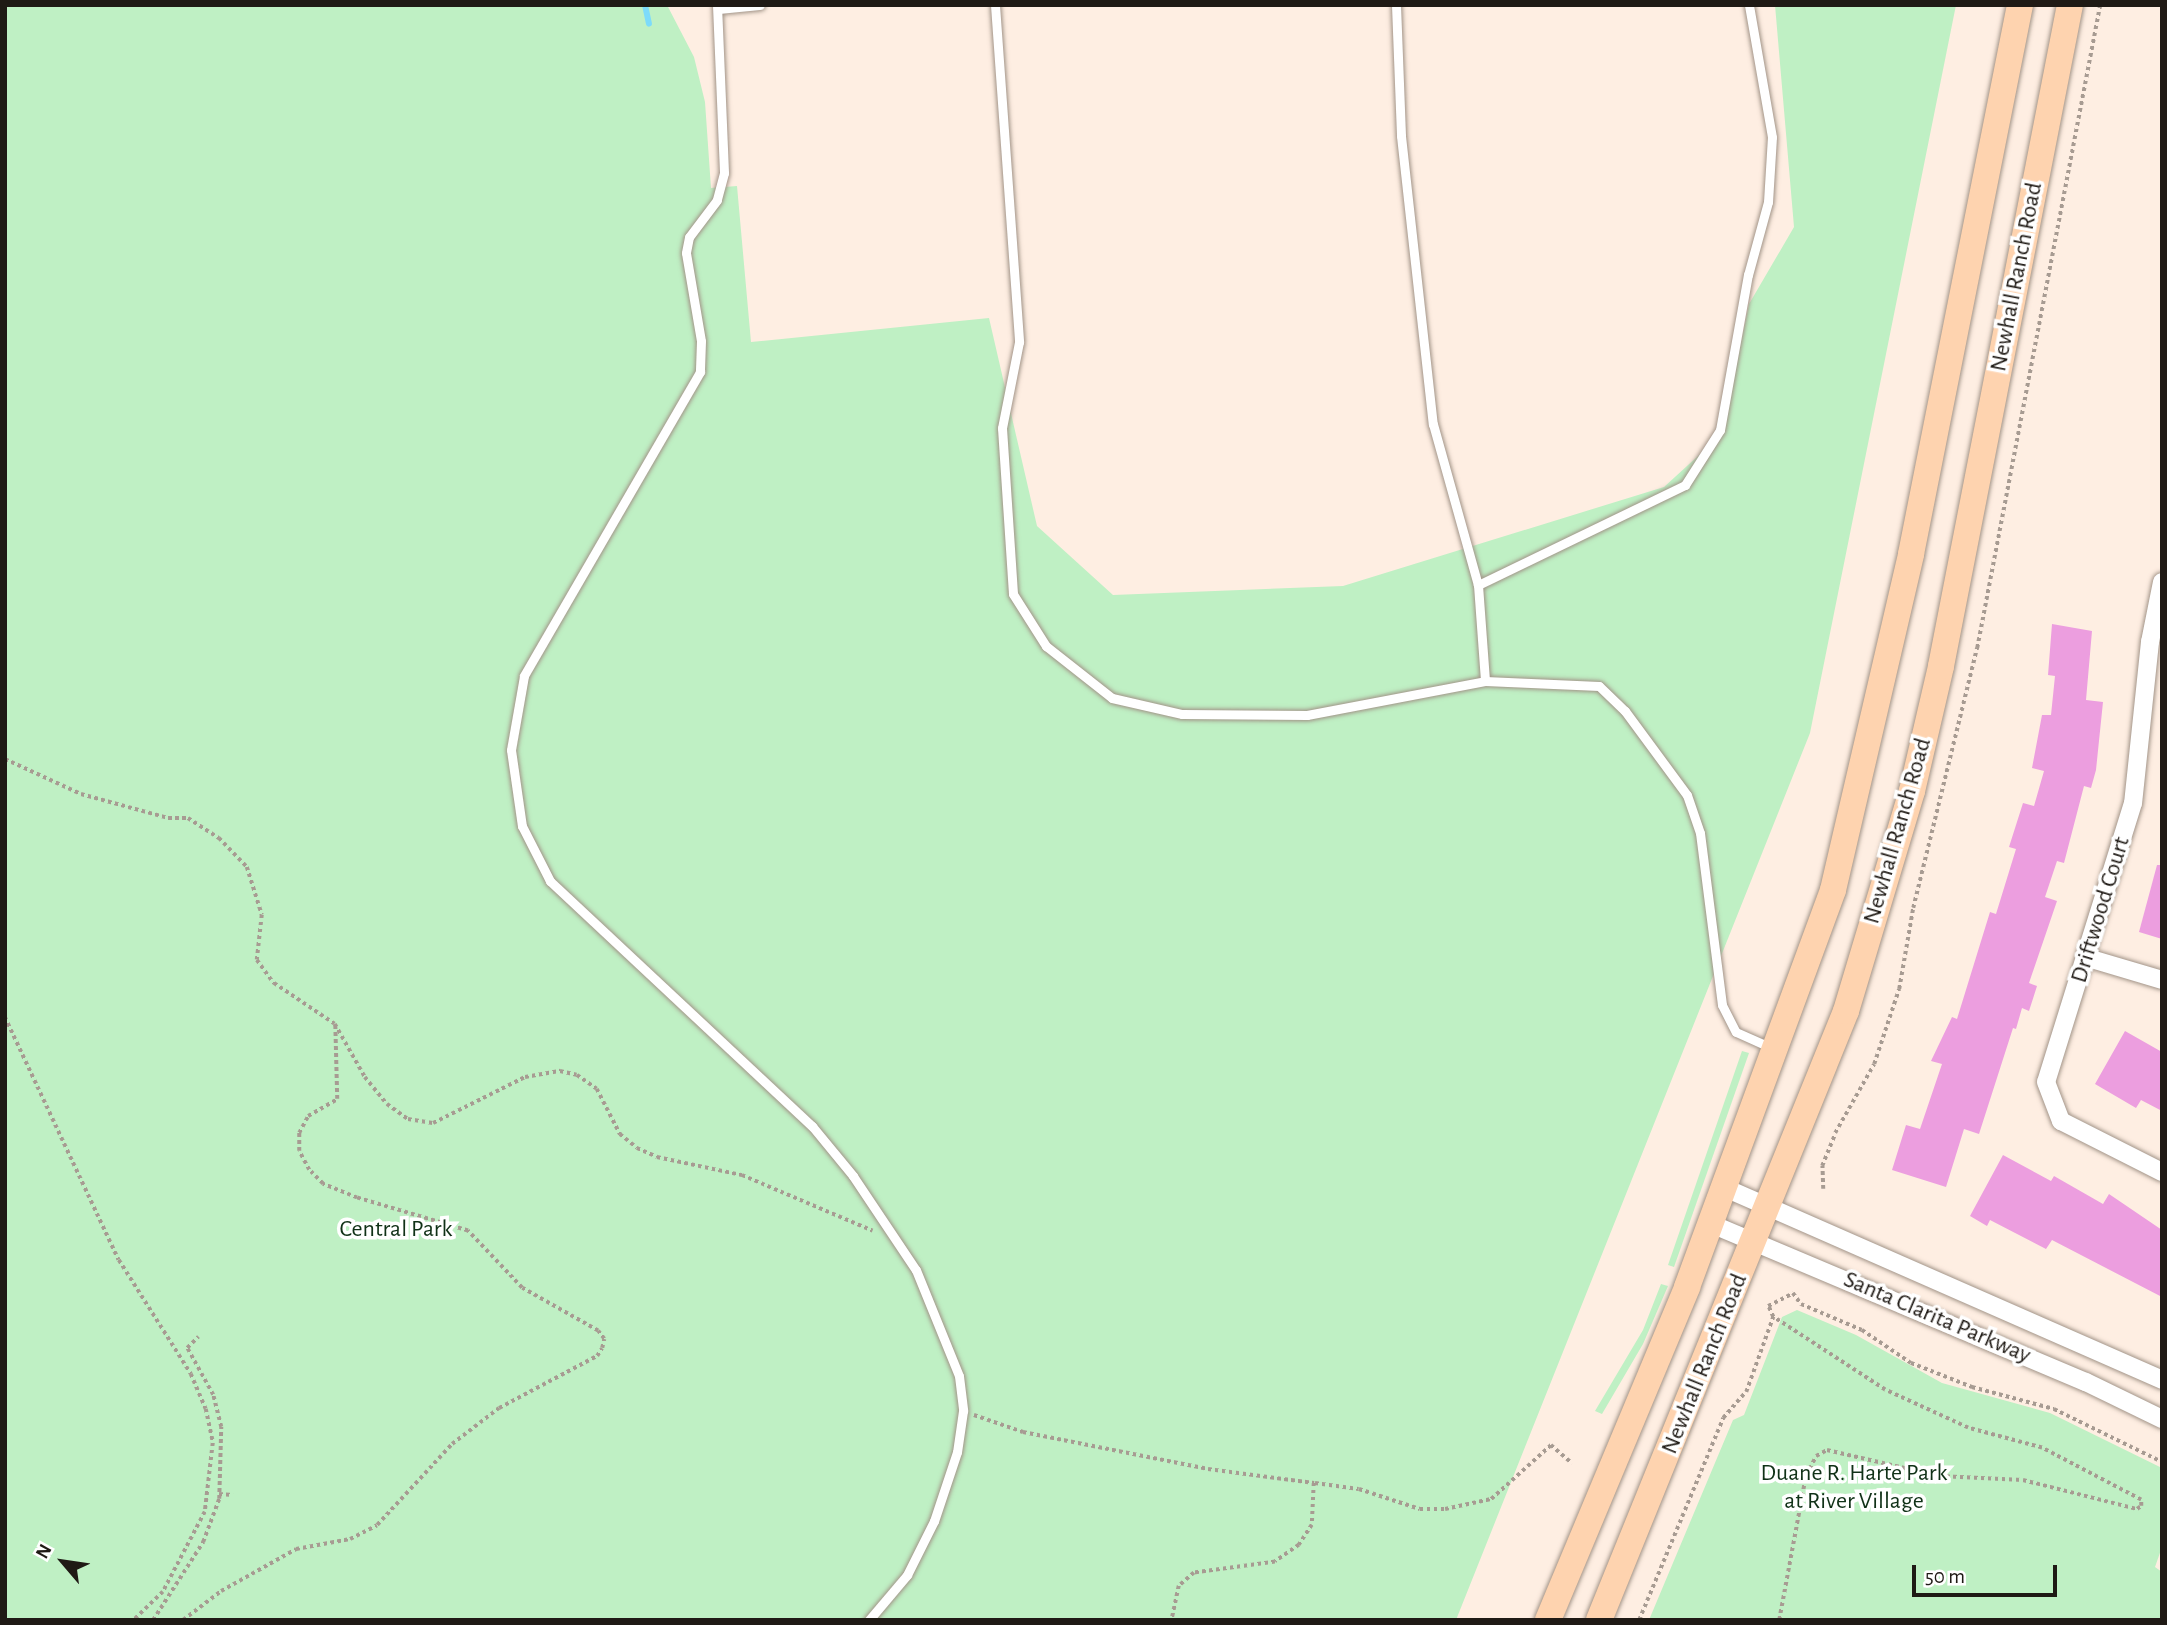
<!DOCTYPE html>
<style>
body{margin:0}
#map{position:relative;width:2167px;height:1625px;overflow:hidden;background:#feeee2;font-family:"Alegreya Sans",sans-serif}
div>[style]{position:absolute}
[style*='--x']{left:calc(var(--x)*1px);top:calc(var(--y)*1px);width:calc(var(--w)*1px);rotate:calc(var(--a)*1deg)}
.green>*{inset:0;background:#bff0c4}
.stream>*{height:6px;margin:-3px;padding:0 3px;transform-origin:3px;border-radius:3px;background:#7ddbfa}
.building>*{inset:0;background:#ec9edf}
.path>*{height:3.5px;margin-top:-1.75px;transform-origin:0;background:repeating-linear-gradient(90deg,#a79b92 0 3.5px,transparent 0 7px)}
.roads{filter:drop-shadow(0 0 2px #a29488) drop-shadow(0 0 2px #a29488)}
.lane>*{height:9px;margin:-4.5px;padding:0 4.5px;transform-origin:4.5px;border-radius:4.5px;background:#fff}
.street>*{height:18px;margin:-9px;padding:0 9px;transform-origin:9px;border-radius:9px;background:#fff}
.primary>*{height:26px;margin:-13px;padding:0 13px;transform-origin:13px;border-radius:13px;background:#fed3af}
span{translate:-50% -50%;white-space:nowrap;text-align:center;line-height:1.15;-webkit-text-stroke:7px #fff;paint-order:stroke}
.street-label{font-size:24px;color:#1f1a15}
.park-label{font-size:24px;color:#103117}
.frame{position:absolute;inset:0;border:7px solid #1f1a15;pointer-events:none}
.north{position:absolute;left:28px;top:1527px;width:70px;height:70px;-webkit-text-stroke:5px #fff;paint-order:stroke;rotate:299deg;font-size:19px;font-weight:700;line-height:28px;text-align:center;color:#1f1a15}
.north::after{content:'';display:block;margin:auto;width:24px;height:32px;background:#1f1a15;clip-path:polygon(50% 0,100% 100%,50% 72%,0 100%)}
.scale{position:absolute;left:1912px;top:1565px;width:145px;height:32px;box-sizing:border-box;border:4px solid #1f1a15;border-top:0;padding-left:9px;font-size:21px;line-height:24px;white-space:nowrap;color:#1f1a15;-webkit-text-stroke:5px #fff;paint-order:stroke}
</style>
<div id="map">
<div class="green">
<i style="clip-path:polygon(5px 5px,667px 5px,694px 57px,705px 102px,711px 188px,737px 186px,751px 342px,989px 318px,1037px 526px,1113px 595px,1343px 586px,1664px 487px,1722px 434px,1749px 304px,1794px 227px,1775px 5px,1956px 5px,1810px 733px,1456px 1620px,5px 1620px)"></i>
<i style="clip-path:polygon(1742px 1051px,1749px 1053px,1674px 1267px,1668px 1265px)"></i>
<i style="clip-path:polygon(1661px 1284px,1668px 1286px,1643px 1344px,1602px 1414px,1595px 1411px,1643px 1330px)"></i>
<i style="clip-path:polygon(1797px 1310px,1856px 1335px,1942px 1383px,2050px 1413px,2162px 1468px,2162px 1547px,2155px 1567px,2162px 1572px,2162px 1620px,1649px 1620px,1733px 1420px,1744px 1415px,1782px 1317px)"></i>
</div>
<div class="stream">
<i style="--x:645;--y:5;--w:19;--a:78"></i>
</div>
<div class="building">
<i style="clip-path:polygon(2052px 624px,2092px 631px,2086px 700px,2103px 702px,2096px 770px,2091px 788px,2084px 786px,2064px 863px,2057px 861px,2045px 897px,2057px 901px,2029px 983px,2037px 986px,2029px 1011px,2022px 1008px,2016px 1029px,2013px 1028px,1979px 1134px,1964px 1129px,1946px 1187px,1892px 1170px,1906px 1125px,1920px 1129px,1942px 1064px,1931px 1061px,1952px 1017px,1957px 1019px,1990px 912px,1996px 914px,2016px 849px,2009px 847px,2023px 803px,2034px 806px,2044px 771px,2032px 768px,2042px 715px,2051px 715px,2055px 676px,2048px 675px)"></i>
<i style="clip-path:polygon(2157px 865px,2162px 865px,2162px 939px,2139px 932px)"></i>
<i style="clip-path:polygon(2125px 1031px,2162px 1052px,2162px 1111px,2141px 1100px,2136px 1108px,2095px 1084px)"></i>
<i style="clip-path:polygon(2003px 1155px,2051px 1181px,2054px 1176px,2103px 1204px,2109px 1194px,2162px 1230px,2162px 1297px,2052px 1240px,2046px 1249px,1990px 1220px,1987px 1226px,1970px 1216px)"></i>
</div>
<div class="path">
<i style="--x:5;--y:759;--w:84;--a:24.7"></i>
<i style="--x:81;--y:794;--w:90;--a:15.4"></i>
<i style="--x:168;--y:818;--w:20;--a:0"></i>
<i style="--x:188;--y:818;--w:37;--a:33"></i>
<i style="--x:219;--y:838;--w:40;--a:46"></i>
<i style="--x:247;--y:867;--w:50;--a:72.6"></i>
<i style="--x:262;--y:915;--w:45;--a:96.3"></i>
<i style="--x:257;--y:960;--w:29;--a:54"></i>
<i style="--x:274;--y:983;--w:73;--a:33.9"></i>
<i style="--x:5;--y:1017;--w:268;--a:64.9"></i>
<i style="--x:119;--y:1260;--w:135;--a:57.7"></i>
<i style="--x:191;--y:1374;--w:38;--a:67"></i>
<i style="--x:206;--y:1409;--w:35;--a:78"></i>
<i style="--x:213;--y:1443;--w:69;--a:96.6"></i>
<i style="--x:205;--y:1512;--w:90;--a:117.7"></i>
<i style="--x:163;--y:1592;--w:40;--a:136"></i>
<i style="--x:1823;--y:1189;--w:23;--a:-92"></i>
<i style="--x:1822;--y:1166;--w:35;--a:-68"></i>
<i style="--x:1835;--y:1133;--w:79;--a:-60.5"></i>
<i style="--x:1874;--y:1064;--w:79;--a:-71.6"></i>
<i style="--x:1899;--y:989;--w:82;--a:-80.2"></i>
<i style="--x:1913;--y:908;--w:268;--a:-76.2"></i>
<i style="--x:1977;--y:648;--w:655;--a:-79.17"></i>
<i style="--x:974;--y:1415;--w:52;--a:19.1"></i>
<i style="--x:1023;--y:1432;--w:189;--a:11.3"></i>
<i style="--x:1208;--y:1469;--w:107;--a:7.5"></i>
<i style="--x:1314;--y:1483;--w:42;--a:92.7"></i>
<i style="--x:1312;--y:1525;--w:24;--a:123"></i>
<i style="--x:1299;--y:1545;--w:29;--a:145"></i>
<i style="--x:1275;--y:1562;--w:82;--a:172.3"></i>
<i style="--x:1194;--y:1573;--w:20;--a:139"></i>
<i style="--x:1179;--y:1586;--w:35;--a:102"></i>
<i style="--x:1315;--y:1483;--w:44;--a:7.8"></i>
<i style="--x:1359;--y:1489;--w:64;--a:18.2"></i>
<i style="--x:1420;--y:1509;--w:25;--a:0"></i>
<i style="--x:1445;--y:1509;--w:47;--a:-12.3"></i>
<i style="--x:1491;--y:1499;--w:81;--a:-42"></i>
<i style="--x:1551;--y:1445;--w:28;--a:41"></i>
<i style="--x:219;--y:1494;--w:14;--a:4"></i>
<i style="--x:153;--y:1620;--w:93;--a:-57.3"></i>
<i style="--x:203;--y:1542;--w:46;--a:-69.6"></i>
<i style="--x:219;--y:1499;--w:72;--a:-88.4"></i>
<i style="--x:221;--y:1427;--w:33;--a:-104"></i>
<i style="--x:213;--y:1395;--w:54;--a:-119"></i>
<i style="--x:187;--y:1348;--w:16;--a:-45"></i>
<i style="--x:183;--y:1620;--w:48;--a:-37.3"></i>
<i style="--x:221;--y:1591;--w:86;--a:-29.2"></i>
<i style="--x:296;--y:1549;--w:55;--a:-10.5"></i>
<i style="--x:350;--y:1539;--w:30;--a:-27"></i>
<i style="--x:377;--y:1525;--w:110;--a:-47.2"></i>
<i style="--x:452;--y:1444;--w:59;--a:-37.5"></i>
<i style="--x:499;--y:1408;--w:111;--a:-28"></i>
<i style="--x:597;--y:1356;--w:9;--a:-58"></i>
<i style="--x:602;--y:1348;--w:9;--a:-77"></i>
<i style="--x:604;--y:1339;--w:10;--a:-127"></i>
<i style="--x:598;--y:1331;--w:87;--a:-150.5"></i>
<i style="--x:522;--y:1288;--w:79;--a:-133.5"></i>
<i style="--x:468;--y:1231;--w:116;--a:-163.4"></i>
<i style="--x:357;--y:1198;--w:37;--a:-158"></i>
<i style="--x:323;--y:1184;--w:20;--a:-135"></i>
<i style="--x:309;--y:1170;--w:21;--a:-118"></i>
<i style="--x:299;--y:1151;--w:18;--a:-90"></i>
<i style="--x:299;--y:1133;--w:19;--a:-62"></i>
<i style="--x:308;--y:1116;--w:34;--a:-30"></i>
<i style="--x:337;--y:1099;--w:75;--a:-91.5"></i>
<i style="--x:335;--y:1024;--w:61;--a:60.5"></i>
<i style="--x:365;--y:1077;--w:35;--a:51"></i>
<i style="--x:387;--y:1104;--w:26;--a:36"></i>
<i style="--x:408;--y:1119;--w:25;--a:9"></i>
<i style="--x:433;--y:1123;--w:103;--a:-26.6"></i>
<i style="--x:525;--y:1077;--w:36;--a:-10"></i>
<i style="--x:560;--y:1071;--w:17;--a:13"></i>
<i style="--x:577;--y:1075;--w:24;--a:35"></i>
<i style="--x:597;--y:1089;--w:51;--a:62.9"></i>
<i style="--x:620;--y:1134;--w:22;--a:39"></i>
<i style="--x:637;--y:1148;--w:22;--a:24"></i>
<i style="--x:657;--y:1157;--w:87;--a:12"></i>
<i style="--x:742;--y:1175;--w:142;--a:23.1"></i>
<i style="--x:1639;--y:1620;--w:219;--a:-67.4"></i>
<i style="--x:1723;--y:1418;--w:35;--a:-49"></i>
<i style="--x:1746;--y:1392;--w:80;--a:-70.2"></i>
<i style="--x:1779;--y:1620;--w:147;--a:-79.5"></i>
<i style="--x:1806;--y:1475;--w:21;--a:-62"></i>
<i style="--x:1816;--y:1456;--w:13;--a:-29"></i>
<i style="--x:1827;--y:1450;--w:115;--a:13.1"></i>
<i style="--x:1939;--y:1476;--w:84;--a:2.7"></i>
<i style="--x:2023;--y:1480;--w:118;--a:14.3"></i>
<i style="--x:2137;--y:1509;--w:5;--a:-37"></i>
<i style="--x:2141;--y:1506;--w:6;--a:-90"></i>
<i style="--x:2141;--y:1500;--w:112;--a:-152.3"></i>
<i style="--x:2042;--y:1448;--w:77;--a:-164.9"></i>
<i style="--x:1968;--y:1428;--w:91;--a:-155.4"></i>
<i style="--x:1885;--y:1390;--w:134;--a:-146.9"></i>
<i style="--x:1773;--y:1317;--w:12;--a:-114"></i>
<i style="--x:1768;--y:1306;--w:28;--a:-27"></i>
<i style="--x:1793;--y:1293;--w:14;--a:54"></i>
<i style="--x:1801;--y:1304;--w:66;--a:23.1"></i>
<i style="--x:1862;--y:1330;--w:59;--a:34"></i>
<i style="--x:1911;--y:1363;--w:66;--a:21.5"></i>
<i style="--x:1972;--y:1387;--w:85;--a:15"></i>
<i style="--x:2054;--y:1409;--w:120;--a:26.1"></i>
</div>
<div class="roads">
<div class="lane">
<i style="--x:717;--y:5;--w:168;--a:87.6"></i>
<i style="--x:724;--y:173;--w:28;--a:105"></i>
<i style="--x:717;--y:200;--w:46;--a:127.1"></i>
<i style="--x:689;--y:237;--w:16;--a:101"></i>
<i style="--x:686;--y:253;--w:89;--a:80.3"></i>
<i style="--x:701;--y:341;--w:31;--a:92"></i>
<i style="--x:700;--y:372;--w:351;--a:120.1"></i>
<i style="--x:524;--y:676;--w:75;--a:100"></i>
<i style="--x:511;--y:750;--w:77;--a:81.8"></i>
<i style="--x:522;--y:826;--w:62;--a:63"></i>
<i style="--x:550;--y:881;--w:359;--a:43.1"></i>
<i style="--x:812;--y:1126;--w:65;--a:50.6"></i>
<i style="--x:853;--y:1176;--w:113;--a:56.2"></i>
<i style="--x:916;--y:1270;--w:114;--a:67.9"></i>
<i style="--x:959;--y:1376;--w:35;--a:83"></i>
<i style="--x:963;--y:1411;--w:41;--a:98.3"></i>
<i style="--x:957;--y:1452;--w:73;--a:108.4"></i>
<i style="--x:934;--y:1521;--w:60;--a:116.6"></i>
<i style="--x:907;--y:1575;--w:59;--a:130.2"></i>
<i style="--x:995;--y:5;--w:338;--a:85.9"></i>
<i style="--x:1019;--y:342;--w:88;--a:101.2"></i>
<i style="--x:1002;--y:428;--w:166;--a:86.2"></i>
<i style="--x:1013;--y:594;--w:62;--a:57.6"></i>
<i style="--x:1046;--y:646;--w:84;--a:38.2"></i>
<i style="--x:1112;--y:698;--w:72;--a:12.9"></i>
<i style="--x:1182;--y:714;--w:125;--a:0.5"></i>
<i style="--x:1307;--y:715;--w:181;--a:-10.8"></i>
<i style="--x:1485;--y:681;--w:114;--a:2.5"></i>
<i style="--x:1599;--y:686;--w:36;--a:44"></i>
<i style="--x:1625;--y:711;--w:104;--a:53.6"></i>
<i style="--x:1687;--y:795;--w:40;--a:71.1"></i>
<i style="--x:1700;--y:833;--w:173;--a:82.7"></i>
<i style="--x:1722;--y:1005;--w:30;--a:63"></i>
<i style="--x:1736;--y:1032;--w:39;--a:24"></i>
<i style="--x:1396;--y:5;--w:131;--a:87.8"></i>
<i style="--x:1401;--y:136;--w:290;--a:83.7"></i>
<i style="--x:1433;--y:424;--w:167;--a:74.4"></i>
<i style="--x:1478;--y:585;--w:96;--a:85.8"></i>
<i style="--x:718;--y:9;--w:42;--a:-5.4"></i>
<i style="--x:1478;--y:585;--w:230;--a:-25.8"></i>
<i style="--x:1685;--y:485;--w:65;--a:-57.5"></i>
<i style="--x:1720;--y:430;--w:158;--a:-79.8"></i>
<i style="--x:1748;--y:275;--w:76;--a:-74.7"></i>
<i style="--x:1768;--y:202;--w:65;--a:-86.5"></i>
<i style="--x:1772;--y:137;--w:134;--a:-99.9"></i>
</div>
<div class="street">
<i style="--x:2162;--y:582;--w:61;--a:101.3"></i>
<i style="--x:2150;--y:642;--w:162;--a:96"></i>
<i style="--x:2133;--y:803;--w:292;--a:107.3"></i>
<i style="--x:2046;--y:1082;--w:42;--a:69"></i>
<i style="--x:2061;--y:1121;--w:113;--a:26.8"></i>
<i style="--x:2088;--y:958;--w:77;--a:16.6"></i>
<i style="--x:1723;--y:1187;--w:480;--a:23.7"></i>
<i style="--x:1709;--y:1223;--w:409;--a:22.9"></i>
<i style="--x:2086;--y:1382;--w:85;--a:26"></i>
</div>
<div class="primary">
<i style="--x:1548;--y:1620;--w:361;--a:-67.3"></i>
<i style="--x:1687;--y:1287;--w:423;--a:-69.8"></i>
<i style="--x:1833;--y:890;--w:345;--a:-76.9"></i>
<i style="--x:1911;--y:554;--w:560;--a:-78.77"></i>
<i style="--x:1599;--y:1620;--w:657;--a:-67.92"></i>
<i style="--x:1846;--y:1011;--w:230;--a:-73.3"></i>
<i style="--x:1912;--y:791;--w:128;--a:-76.9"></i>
<i style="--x:1941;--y:666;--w:673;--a:-78.96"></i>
</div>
</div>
<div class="street-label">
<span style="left:2017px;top:277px;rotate:-79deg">Newhall Ranch Road</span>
<span style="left:1898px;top:831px;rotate:-74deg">Newhall Ranch Road</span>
<span style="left:2101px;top:910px;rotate:-73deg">Driftwood Court</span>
<span style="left:1937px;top:1318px;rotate:23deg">Santa Clarita Parkway</span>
<span style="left:1705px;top:1364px;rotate:-68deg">Newhall Ranch Road</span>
</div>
<div class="park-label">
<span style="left:396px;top:1230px">Central Park</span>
<span style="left:1854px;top:1488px">Duane R. Harte Park<br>at River Village</span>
</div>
<div class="frame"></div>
<div class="north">N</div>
<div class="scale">50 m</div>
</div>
